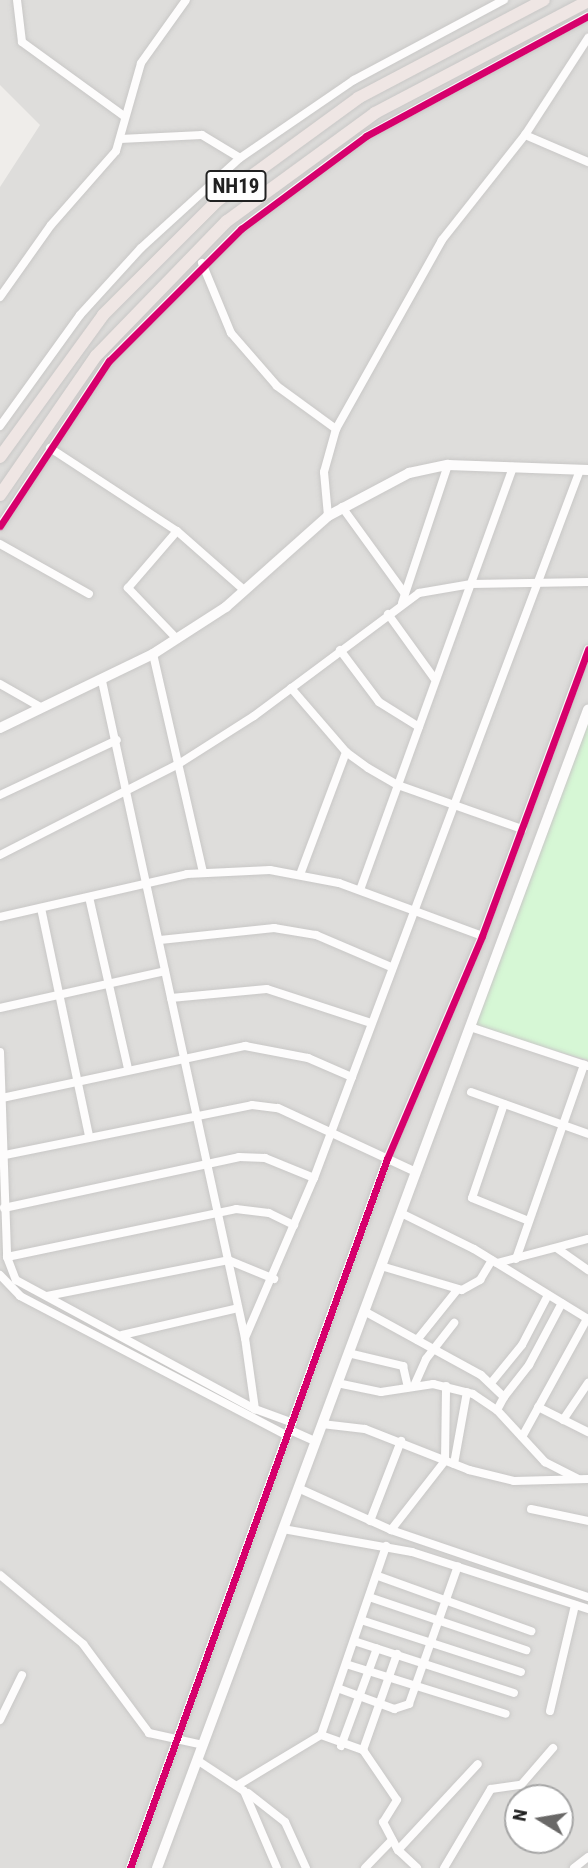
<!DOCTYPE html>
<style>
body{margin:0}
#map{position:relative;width:588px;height:1868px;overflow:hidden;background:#efedea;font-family:"Roboto Condensed",sans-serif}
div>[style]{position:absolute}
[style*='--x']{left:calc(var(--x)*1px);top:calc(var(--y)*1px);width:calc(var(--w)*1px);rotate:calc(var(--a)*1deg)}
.residential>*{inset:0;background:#dedddb}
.park>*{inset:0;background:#d6f7d5}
.roads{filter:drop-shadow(0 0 2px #c8c7c6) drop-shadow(0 0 2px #c8c7c6)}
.minor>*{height:8px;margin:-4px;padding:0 4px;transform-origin:4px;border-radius:4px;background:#fdfcfc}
.tertiary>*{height:10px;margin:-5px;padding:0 5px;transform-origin:5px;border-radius:5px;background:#fdfcfc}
.trunk>*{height:12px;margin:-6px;padding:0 6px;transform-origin:6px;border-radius:6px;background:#efe6e4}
.cycleway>*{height:7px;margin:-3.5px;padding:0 3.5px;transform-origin:3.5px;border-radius:3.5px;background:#d6006c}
span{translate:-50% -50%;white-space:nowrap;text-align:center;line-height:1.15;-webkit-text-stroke:7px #fff;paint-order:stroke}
.shield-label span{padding:2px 5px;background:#fff;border:2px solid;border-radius:5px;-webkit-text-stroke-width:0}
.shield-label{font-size:21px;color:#212121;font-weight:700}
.north{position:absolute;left:504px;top:1784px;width:70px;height:70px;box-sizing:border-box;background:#fff;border:2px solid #a6a6a6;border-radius:50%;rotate:281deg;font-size:19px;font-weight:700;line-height:28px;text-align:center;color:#212121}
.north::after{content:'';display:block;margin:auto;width:24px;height:32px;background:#696867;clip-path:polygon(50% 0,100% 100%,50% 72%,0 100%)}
</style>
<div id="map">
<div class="residential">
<i style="clip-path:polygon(evenodd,0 0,588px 0,588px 1868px,0 1868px,0 187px,40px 125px,0 85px,0 0,518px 1798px,560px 1798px,560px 1840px,518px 1840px,518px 1798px)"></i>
</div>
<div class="park">
<i style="clip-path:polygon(588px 710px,588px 1060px,470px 1027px)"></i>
</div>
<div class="roads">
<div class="minor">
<i style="--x:17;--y:0;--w:42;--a:83.2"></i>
<i style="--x:22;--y:42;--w:126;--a:36"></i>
<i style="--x:525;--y:135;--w:69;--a:23.2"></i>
<i style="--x:120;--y:139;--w:82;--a:-2.8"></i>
<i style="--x:202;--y:135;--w:44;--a:31.2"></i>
<i style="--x:202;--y:263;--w:76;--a:67.5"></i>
<i style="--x:231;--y:333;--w:70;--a:49"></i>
<i style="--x:277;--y:386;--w:73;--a:36.1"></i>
<i style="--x:0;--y:297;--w:88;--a:-54.7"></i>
<i style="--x:51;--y:225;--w:98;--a:-48.7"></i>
<i style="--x:116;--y:151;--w:91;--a:-74.1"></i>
<i style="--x:141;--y:63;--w:77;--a:-54.5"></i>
<i style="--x:0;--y:426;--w:137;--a:-54.2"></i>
<i style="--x:80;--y:315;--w:91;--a:-47.7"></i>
<i style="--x:141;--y:248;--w:134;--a:-42.3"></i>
<i style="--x:240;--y:158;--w:138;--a:-34.4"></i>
<i style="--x:354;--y:80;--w:170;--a:-28.1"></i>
<i style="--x:50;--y:448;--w:152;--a:33.2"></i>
<i style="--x:177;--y:531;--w:89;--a:41.4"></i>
<i style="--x:342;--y:507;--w:107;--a:54.1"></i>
<i style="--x:328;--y:516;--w:44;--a:-95.2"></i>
<i style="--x:324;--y:472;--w:45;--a:-74.4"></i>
<i style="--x:336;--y:429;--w:217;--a:-60.7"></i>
<i style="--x:442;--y:240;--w:134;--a:-51.7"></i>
<i style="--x:525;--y:135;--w:116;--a:-57"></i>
<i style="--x:0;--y:526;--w:198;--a:-56.6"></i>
<i style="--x:109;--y:361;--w:187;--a:-45"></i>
<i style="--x:241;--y:229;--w:156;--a:-36.6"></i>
<i style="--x:366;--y:136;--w:252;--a:-28.4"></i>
<i style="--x:0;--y:544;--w:102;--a:29.3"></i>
<i style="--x:402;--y:603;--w:145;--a:-71.6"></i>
<i style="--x:388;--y:614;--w:79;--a:54.3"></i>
<i style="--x:177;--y:639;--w:71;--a:-133.9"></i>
<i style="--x:128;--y:588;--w:75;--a:-49.3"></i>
<i style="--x:340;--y:650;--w:65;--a:53.1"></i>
<i style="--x:379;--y:702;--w:47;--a:32"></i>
<i style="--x:153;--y:654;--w:224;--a:77.1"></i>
<i style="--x:102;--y:681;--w:672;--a:77.72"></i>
<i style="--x:245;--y:1338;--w:72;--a:82"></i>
<i style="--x:0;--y:684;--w:48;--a:29.7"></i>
<i style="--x:291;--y:688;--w:84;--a:49.3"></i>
<i style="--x:346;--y:752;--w:27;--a:36"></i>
<i style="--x:368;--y:768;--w:34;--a:30"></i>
<i style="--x:398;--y:785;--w:132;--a:19.5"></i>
<i style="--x:0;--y:795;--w:129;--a:-25.2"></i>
<i style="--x:0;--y:855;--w:199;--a:-27"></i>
<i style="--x:177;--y:765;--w:91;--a:-32.5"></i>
<i style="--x:254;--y:716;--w:206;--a:-36.7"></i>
<i style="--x:419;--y:593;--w:53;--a:-9.8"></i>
<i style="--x:471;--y:584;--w:117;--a:-1"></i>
<i style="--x:301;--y:872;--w:128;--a:-69.4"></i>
<i style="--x:360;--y:890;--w:450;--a:-70.1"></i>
<i style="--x:89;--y:897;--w:175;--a:77.2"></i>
<i style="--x:41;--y:908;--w:232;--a:78.1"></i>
<i style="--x:0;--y:917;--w:192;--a:-12.9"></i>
<i style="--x:187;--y:874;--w:83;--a:-2.8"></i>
<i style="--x:270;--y:870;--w:70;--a:10.7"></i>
<i style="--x:339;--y:883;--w:153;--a:20.3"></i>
<i style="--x:160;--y:940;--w:115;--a:-6"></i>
<i style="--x:274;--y:928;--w:43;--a:9.5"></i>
<i style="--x:316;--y:935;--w:82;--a:23.1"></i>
<i style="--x:171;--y:998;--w:96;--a:-5.4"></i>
<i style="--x:267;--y:989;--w:109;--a:18.1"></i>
<i style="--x:0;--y:1008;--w:169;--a:-12.6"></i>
<i style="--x:470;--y:1027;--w:124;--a:18.3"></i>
<i style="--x:0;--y:1052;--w:205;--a:88"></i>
<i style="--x:7;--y:1257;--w:25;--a:69"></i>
<i style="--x:16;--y:1280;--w:272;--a:28.4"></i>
<i style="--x:255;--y:1409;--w:40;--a:20.2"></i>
<i style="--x:471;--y:1092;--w:124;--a:19.7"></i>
<i style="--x:2;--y:1098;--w:249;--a:-12.1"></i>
<i style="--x:245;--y:1046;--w:64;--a:10.8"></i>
<i style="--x:308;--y:1058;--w:48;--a:23.4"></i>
<i style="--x:504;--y:1104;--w:99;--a:108.8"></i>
<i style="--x:472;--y:1198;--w:61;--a:22"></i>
<i style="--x:0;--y:1156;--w:257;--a:-11.4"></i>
<i style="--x:252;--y:1105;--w:26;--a:7"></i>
<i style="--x:278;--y:1108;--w:152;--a:24.9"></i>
<i style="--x:4;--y:1208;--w:240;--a:-12.2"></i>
<i style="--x:239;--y:1157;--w:26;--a:2"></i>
<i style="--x:265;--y:1158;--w:53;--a:22.2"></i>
<i style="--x:401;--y:1213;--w:81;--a:26.3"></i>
<i style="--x:474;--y:1249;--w:134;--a:31.6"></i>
<i style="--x:558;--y:1249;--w:37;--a:35"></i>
<i style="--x:7;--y:1257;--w:234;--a:-11.8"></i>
<i style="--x:236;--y:1209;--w:33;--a:7"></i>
<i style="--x:269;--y:1213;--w:28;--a:26"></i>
<i style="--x:516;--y:1259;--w:206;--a:-70.7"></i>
<i style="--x:497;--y:1263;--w:94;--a:-14.8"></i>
<i style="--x:381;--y:1266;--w:84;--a:16.5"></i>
<i style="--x:462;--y:1290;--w:21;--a:-29"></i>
<i style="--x:480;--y:1280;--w:23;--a:-59"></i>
<i style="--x:0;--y:1275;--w:29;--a:46"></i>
<i style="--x:20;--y:1296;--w:302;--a:27.6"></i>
<i style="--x:47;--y:1296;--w:185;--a:-11.2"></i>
<i style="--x:228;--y:1260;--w:50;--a:22.4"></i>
<i style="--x:364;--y:1311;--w:133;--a:28.7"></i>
<i style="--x:481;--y:1375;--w:32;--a:44"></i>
<i style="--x:504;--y:1397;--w:15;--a:118"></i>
<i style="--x:122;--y:1335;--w:119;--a:-13.1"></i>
<i style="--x:245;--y:1338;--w:174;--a:-66.7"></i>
<i style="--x:314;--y:1178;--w:756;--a:-69.41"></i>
<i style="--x:417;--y:1340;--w:65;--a:-51.2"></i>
<i style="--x:348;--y:1353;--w:57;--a:13.3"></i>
<i style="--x:403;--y:1366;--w:22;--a:77"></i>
<i style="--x:337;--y:1383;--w:45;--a:11.6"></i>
<i style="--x:381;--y:1392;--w:53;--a:-8.7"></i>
<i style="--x:433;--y:1384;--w:41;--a:14"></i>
<i style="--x:473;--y:1394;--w:29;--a:34"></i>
<i style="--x:497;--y:1410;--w:71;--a:47.3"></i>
<i style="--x:545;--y:1462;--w:36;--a:27"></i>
<i style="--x:491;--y:1383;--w:49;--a:-50.8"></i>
<i style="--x:522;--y:1345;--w:56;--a:-62.5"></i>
<i style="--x:414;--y:1386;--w:30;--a:-66"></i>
<i style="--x:426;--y:1359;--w:46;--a:-52.1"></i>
<i style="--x:504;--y:1397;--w:41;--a:-52"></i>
<i style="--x:529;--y:1365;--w:70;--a:-62"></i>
<i style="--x:538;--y:1407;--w:56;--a:26.6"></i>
<i style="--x:563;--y:1420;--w:45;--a:-56"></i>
<i style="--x:322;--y:1424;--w:43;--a:6.6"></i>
<i style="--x:365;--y:1429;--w:112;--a:21.5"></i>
<i style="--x:469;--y:1470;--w:46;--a:13.7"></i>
<i style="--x:514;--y:1481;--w:74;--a:-1.5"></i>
<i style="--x:290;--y:1430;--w:27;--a:24"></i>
<i style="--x:522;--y:1437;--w:135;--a:-61.2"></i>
<i style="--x:454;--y:1464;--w:73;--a:-79.8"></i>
<i style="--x:298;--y:1488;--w:102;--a:24.3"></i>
<i style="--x:391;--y:1530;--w:208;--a:18.8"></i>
<i style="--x:531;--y:1509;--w:58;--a:11.9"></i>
<i style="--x:370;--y:1521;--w:86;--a:-68.8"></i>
<i style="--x:283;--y:1529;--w:131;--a:10.1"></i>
<i style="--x:412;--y:1552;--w:185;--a:17.9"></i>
<i style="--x:391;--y:1530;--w:88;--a:-52"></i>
<i style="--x:445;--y:1461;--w:75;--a:-89.2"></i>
<i style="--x:0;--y:1575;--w:108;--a:39.7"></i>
<i style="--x:83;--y:1644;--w:111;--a:53.4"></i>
<i style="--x:149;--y:1733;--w:55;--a:12.5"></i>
<i style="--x:378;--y:1576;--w:163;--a:19.8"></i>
<i style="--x:372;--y:1598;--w:163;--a:18.7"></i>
<i style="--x:364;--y:1621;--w:165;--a:18"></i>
<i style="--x:357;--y:1642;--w:165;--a:18"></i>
<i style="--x:349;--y:1665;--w:164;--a:17.3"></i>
<i style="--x:340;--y:1689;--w:58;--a:20.3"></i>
<i style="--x:394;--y:1709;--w:16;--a:-18"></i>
<i style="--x:409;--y:1704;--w:146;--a:-70.5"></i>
<i style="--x:550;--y:1711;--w:109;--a:-76.7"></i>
<i style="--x:0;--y:1720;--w:50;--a:-63.9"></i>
<i style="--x:321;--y:1735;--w:45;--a:19.7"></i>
<i style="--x:363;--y:1750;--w:102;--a:-70.5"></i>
<i style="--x:341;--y:1746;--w:104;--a:-69.8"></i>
<i style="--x:363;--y:1750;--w:60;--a:55.8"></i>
<i style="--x:397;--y:1800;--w:26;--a:122"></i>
<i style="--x:383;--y:1822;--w:32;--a:62"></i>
<i style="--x:398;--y:1850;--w:26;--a:43"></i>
<i style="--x:197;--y:1760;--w:56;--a:33.4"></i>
<i style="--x:244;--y:1791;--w:84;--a:66.8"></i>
<i style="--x:238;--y:1785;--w:97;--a:-31.1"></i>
<i style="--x:321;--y:1735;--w:200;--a:-71"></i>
<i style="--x:248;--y:1793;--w:47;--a:38.1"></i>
<i style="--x:285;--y:1822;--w:51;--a:65.5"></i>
<i style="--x:398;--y:1850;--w:117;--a:-47.1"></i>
<i style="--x:130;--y:1868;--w:754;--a:-70.08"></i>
<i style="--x:387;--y:1159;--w:242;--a:-66.9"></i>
<i style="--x:482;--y:936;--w:306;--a:-69.7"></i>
<i style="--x:365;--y:1868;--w:39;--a:-46"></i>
<i style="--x:444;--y:1868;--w:92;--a:-59.3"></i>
<i style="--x:491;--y:1789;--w:30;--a:-8"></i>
<i style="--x:521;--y:1785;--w:49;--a:-49.1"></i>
<i style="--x:574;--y:1868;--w:18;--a:-38"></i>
</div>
<div class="tertiary">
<i style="--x:0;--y:728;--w:170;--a:-25.8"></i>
<i style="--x:153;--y:654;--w:87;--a:-32.8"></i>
<i style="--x:226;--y:607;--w:137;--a:-41.7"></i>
<i style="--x:328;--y:516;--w:92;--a:-28"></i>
<i style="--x:409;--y:473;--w:40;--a:-12"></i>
<i style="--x:448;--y:465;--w:140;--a:2"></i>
<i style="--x:157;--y:1868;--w:1236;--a:-69.59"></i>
</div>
<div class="trunk">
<i style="--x:0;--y:457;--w:175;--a:-54"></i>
<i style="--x:103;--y:315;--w:161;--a:-45"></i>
<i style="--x:217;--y:201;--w:175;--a:-36.1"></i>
<i style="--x:358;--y:98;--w:210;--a:-27.8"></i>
<i style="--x:0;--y:495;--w:169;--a:-55.4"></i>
<i style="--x:96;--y:356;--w:188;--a:-45.9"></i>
<i style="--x:227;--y:221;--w:183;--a:-36.1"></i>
<i style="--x:375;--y:113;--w:241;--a:-27.7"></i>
</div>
</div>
<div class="cycleway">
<i style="--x:0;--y:526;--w:198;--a:-56.6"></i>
<i style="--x:109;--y:361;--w:187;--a:-45"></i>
<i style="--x:241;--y:229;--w:156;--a:-36.6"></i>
<i style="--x:366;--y:136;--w:252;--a:-28.4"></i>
<i style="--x:130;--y:1868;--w:754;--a:-70.08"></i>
<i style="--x:387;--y:1159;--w:242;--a:-66.9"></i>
<i style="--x:482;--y:936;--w:306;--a:-69.7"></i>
</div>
<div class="shield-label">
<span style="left:236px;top:186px">NH19</span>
</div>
<div class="north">N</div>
</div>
